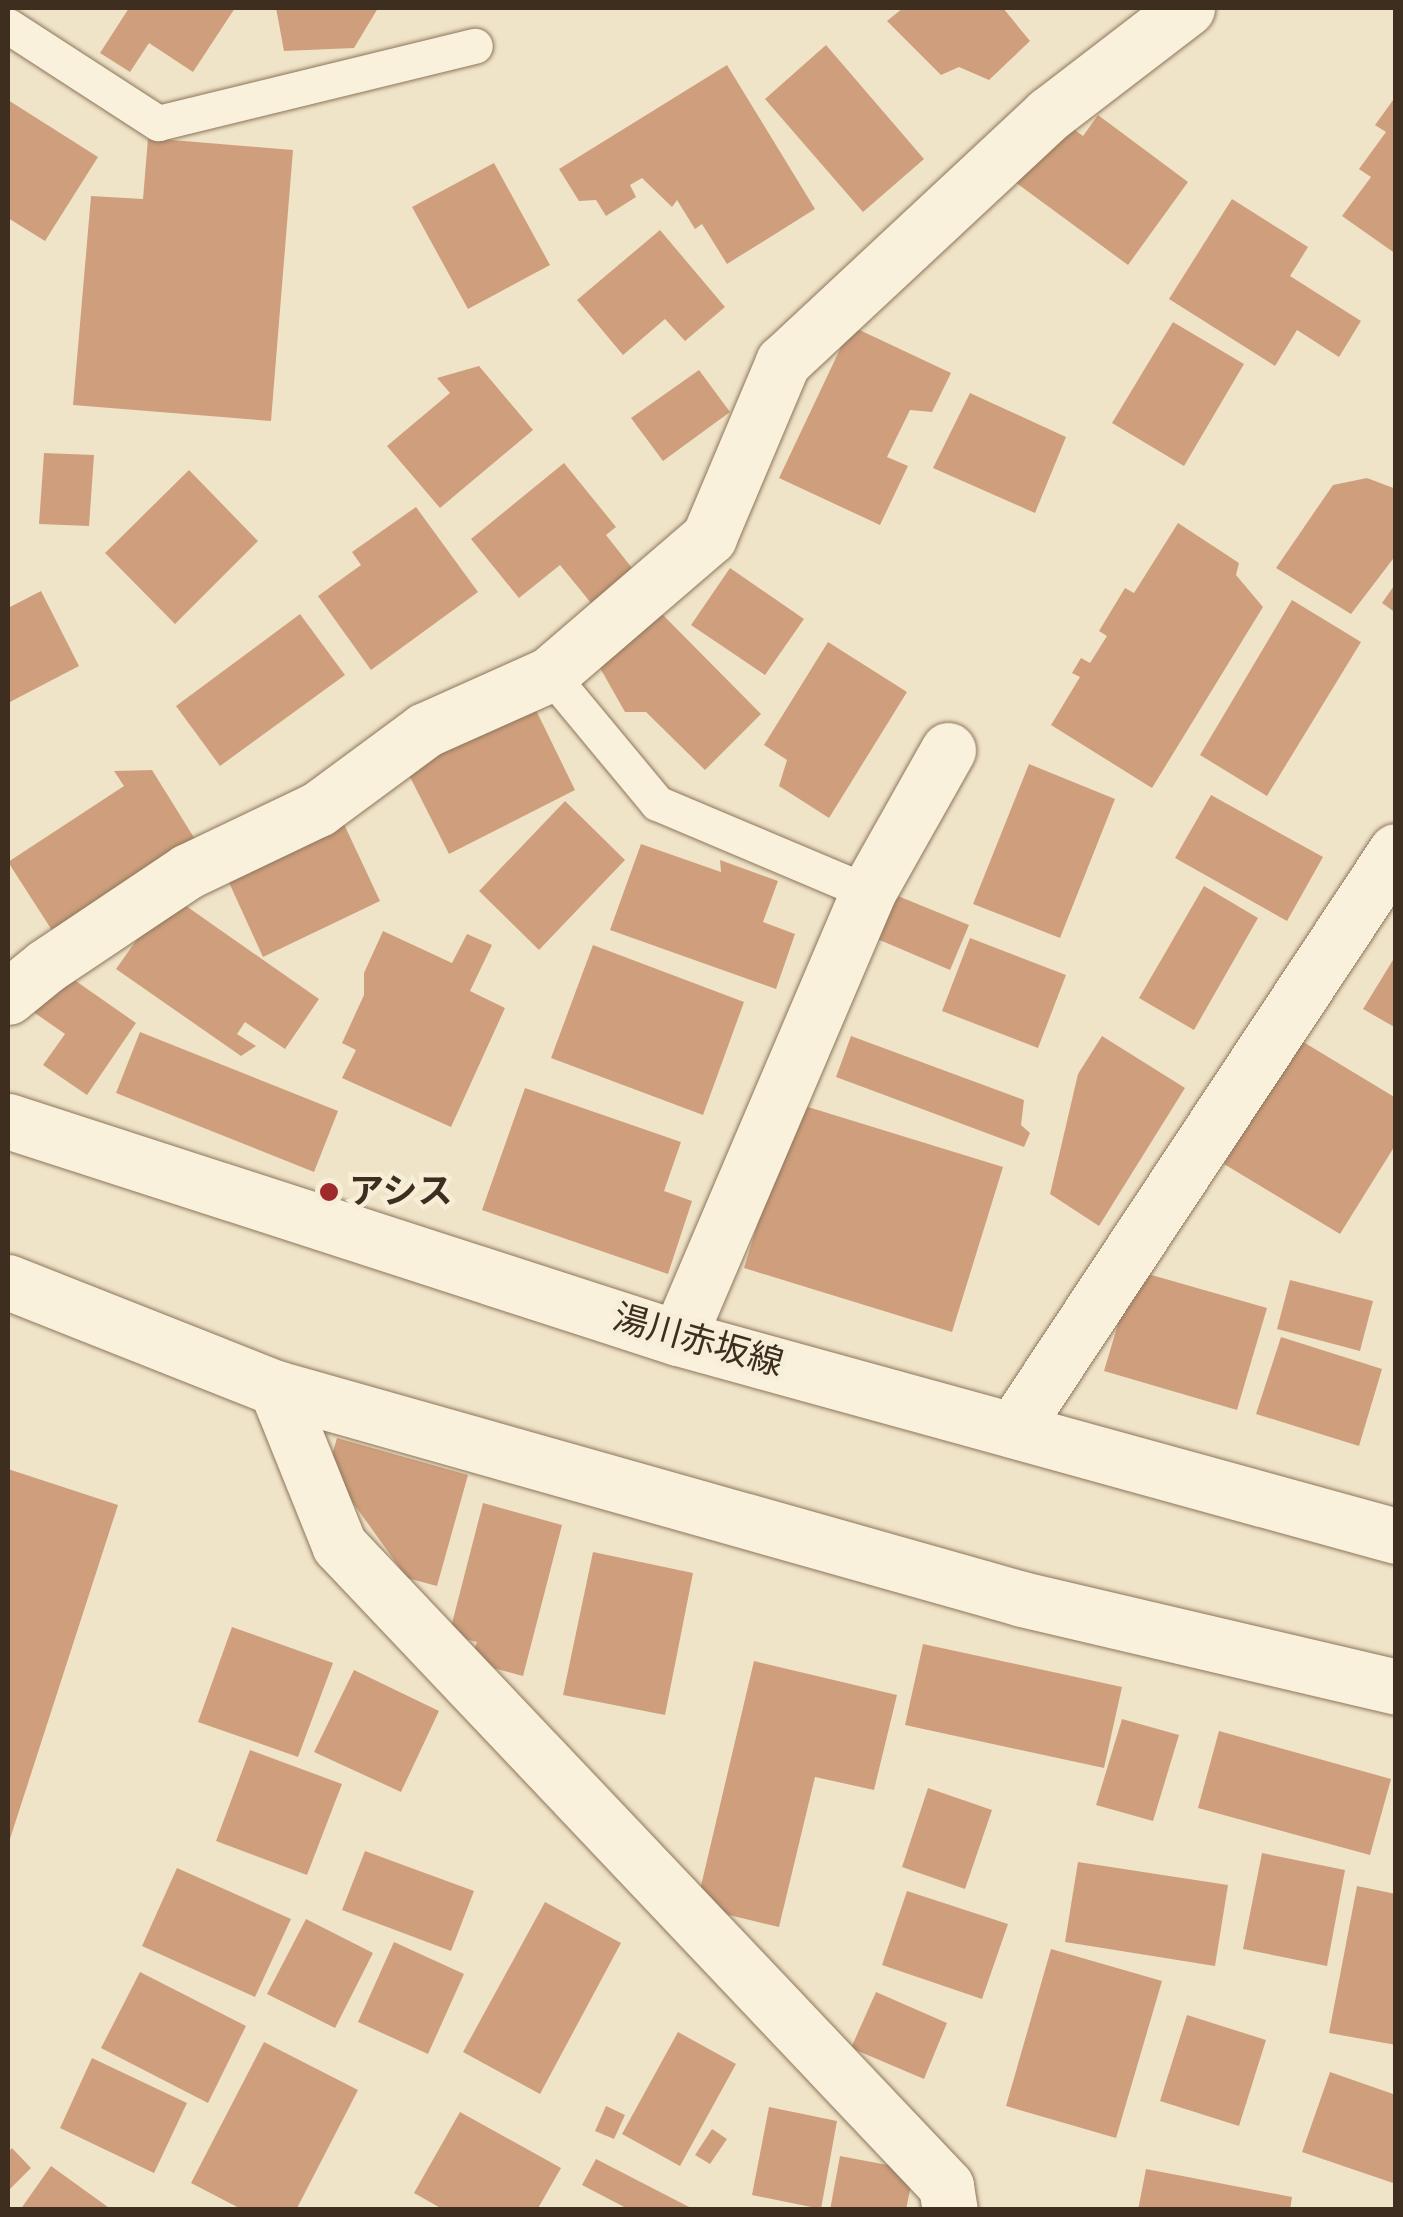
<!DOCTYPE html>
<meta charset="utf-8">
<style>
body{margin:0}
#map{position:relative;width:1403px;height:2217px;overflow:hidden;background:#f0e4c8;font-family:"Crimson Pro","Noto Sans JP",serif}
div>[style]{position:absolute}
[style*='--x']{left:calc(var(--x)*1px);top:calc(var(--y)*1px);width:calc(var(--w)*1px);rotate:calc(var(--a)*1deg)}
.building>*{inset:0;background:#cf9f7d}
.roads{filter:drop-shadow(0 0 2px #8d765c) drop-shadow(0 0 2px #8d765c)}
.service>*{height:35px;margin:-17.5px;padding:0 17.5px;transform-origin:17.5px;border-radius:17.5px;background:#faf1dc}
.minor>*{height:55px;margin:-27.5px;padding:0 27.5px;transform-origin:27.5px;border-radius:27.5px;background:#faf1dc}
.secondary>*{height:55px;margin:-27.5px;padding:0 27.5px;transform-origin:27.5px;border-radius:27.5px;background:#faf1dc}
.dots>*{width:28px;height:28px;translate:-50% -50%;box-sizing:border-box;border:5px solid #f7eed8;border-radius:50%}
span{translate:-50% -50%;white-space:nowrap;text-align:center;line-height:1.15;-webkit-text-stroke:9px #f7eed8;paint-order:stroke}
.poi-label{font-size:35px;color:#3d2e20;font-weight:700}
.left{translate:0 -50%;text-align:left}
.street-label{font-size:35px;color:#3d2e20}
.frame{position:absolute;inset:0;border:10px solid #3d2e20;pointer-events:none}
</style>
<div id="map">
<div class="building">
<i style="clip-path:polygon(129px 8px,235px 8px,193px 72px,149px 43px,130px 72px,100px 53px)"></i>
<i style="clip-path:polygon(276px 8px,378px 8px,354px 48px,284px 51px)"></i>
<i style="clip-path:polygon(903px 8px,1003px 8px,1030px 41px,989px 80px,959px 67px,941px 75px,887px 21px)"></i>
<i style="clip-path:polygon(826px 45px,924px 159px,863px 212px,765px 99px)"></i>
<i style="clip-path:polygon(727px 65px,815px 209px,727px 264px,702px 224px,695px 229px,677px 200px,672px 207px,642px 178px,630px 185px,636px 197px,606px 216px,596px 200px,579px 201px,559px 169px)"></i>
<i style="clip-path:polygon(1396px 96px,1396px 254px,1342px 216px,1371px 177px,1359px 169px,1386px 132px,1375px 125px)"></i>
<i style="clip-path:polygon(8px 100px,98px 157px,45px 241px,8px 218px)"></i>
<i style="clip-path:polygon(1098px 115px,1188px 182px,1128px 265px,1015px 182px,1061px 120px,1083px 136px)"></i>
<i style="clip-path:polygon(148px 138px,293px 150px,271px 421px,73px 405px,91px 196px,143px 199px)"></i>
<i style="clip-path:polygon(494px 163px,550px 265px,468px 309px,412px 207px)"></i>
<i style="clip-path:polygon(1232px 199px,1308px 247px,1290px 276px,1361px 321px,1339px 357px,1297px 330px,1275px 366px,1169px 299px)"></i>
<i style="clip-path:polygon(660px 230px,725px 307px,685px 341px,665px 319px,623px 355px,577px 300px)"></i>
<i style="clip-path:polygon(1173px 322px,1244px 364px,1184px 466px,1112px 423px)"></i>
<i style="clip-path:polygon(851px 326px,951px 373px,932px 412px,910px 410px,887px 457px,908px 466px,880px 525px,779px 478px)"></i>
<i style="clip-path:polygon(479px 366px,533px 430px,440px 508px,387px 446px,450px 393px,437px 378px)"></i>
<i style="clip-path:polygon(699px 370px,730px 412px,663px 461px,631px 418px)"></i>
<i style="clip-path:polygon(970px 393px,1066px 437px,1035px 513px,933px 468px)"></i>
<i style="clip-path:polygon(44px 453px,94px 455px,89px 526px,39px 524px)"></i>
<i style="clip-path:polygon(564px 463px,616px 527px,606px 535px,632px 568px,591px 603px,560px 565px,519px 598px,471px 539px)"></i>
<i style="clip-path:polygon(189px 470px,258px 541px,175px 624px,105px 553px)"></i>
<i style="clip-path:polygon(1367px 478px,1396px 489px,1396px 555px,1351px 614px,1276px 568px,1333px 485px)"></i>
<i style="clip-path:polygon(416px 507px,478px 592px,371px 670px,318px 596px,361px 565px,352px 552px)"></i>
<i style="clip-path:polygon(1178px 523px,1239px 563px,1236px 575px,1263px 607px,1152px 788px,1051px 725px,1080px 677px,1072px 673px,1081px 658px,1090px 663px,1107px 636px,1099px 631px,1125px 588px,1134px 593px)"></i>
<i style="clip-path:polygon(730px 568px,804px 619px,765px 675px,691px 625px)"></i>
<i style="clip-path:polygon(1396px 583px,1396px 613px,1382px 603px)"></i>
<i style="clip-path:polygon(41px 591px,79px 666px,8px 703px,8px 608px)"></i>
<i style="clip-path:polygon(1292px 600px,1361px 642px,1267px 796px,1200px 755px)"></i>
<i style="clip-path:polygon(660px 612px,761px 714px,705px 770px,646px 712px,625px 712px,591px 652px)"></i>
<i style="clip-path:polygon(300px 614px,345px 675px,220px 766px,176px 706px)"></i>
<i style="clip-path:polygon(828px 642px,907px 692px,829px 818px,779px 786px,787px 760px,764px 745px)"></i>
<i style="clip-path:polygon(533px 704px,575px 790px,449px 854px,406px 769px)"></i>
<i style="clip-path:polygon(1029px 764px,1115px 799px,1060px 938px,973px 904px)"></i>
<i style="clip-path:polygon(152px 770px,198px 844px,55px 935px,8px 862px,124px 786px,114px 771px)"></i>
<i style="clip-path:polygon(1211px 795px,1323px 857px,1287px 921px,1175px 858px)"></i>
<i style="clip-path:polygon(565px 801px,625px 860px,539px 950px,479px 891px)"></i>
<i style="clip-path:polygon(343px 822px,380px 901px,263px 957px,226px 876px)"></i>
<i style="clip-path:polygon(641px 844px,721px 872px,720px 860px,778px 881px,763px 922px,795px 934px,776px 989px,610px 930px)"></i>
<i style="clip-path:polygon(1204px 886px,1258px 918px,1194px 1030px,1139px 998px)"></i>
<i style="clip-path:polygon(169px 894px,319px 999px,285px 1049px,245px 1022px,237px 1034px,256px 1046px,241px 1056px,116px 969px)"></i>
<i style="clip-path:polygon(893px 894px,969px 925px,950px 970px,875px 938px)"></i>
<i style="clip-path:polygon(383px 931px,452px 963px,467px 934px,492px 945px,470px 991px,505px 1008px,451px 1127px,342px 1078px,356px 1050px,342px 1043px,364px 995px,364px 973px)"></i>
<i style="clip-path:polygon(970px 938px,1066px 975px,1038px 1048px,942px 1011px)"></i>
<i style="clip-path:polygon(593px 945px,744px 1002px,703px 1115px,551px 1058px)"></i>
<i style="clip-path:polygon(1396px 955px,1396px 1028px,1363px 1009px)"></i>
<i style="clip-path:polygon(60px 970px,136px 1023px,87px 1095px,43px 1065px,65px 1034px,32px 1011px)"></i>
<i style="clip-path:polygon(140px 1032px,338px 1111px,314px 1172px,116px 1093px)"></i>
<i style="clip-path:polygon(851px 1036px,1024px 1100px,1021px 1125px,1030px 1133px,1024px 1147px,836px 1077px)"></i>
<i style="clip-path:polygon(1102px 1036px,1185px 1088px,1099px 1226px,1050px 1194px,1078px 1074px)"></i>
<i style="clip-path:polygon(1300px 1040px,1396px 1098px,1396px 1144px,1340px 1234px,1224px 1164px)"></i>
<i style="clip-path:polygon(525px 1088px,681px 1142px,664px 1191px,692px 1201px,668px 1274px,482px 1210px)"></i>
<i style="clip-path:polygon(795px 1103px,1003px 1167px,952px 1332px,744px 1268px)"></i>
<i style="clip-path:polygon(1134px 1270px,1267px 1308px,1237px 1410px,1104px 1371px)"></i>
<i style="clip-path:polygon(1290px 1280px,1373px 1301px,1360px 1351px,1277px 1329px)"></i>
<i style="clip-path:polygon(1281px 1337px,1382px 1369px,1359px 1446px,1256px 1414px)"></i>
<i style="clip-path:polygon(337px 1438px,468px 1475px,437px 1586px,407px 1578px,328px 1468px)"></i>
<i style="clip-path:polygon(8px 1469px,118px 1505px,8px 1845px)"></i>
<i style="clip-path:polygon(483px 1503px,562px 1525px,523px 1676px,470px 1662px,477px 1642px,449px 1635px)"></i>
<i style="clip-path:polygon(593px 1552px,693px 1573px,665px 1715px,563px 1695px)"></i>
<i style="clip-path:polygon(232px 1627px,333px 1663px,298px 1757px,198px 1722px)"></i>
<i style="clip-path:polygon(923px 1644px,1122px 1687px,1104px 1768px,905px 1725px)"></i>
<i style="clip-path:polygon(754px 1661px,897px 1695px,874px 1790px,815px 1777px,779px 1927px,696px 1907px)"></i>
<i style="clip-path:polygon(354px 1670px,439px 1711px,401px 1792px,314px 1752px)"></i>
<i style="clip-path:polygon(1122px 1719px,1179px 1735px,1153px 1821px,1096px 1805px)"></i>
<i style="clip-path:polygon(1219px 1731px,1391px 1779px,1370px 1855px,1198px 1808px)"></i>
<i style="clip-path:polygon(250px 1750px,342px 1784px,307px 1875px,216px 1841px)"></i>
<i style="clip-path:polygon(928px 1788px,992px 1810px,965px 1889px,902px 1867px)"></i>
<i style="clip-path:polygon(365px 1851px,474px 1891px,451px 1951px,342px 1910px)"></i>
<i style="clip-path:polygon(1262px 1853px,1345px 1870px,1327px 1966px,1243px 1949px)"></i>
<i style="clip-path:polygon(1078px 1862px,1228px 1885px,1215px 1966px,1065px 1942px)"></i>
<i style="clip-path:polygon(177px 1868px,291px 1919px,255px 1997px,142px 1946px)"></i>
<i style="clip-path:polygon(1357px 1886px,1396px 1894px,1396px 2045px,1329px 2033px)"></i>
<i style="clip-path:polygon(907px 1891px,1008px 1924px,982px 1999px,882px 1965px)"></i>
<i style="clip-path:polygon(545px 1902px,621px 1943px,540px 2094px,463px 2052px)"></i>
<i style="clip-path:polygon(306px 1919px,373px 1953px,335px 2028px,267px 1994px)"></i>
<i style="clip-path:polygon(394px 1942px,464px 1974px,428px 2054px,358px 2022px)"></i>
<i style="clip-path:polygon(1051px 1949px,1162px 1981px,1116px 2138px,1006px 2106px)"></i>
<i style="clip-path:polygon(140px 1972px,246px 2026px,208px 2103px,101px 2048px)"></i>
<i style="clip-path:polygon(876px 1992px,947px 2023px,924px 2079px,851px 2048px)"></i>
<i style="clip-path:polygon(1187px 2015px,1266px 2040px,1239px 2126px,1160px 2101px)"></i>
<i style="clip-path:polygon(678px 2032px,736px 2064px,680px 2166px,622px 2134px)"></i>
<i style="clip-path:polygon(264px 2042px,358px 2090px,296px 2210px,243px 2210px,191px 2183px)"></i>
<i style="clip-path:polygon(92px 2058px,187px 2103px,154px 2173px,60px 2128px)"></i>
<i style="clip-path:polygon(1330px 2072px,1396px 2095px,1396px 2184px,1302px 2152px)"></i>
<i style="clip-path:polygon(606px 2106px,625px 2115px,614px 2139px,595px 2131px)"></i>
<i style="clip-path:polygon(769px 2107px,837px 2121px,821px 2209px,752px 2195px)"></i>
<i style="clip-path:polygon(460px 2112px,561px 2168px,537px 2210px,444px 2210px,414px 2193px)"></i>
<i style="clip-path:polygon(712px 2129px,727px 2139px,710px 2164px,695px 2155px)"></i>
<i style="clip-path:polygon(12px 2148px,31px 2168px,8px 2191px,8px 2153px)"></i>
<i style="clip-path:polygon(840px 2156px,914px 2170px,906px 2210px,830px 2210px)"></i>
<i style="clip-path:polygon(596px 2159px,695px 2210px,630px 2210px,582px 2185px)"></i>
<i style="clip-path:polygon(51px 2166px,112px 2210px,20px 2210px)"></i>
<i style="clip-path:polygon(1146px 2169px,1292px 2197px,1290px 2210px,1138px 2210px)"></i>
</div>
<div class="roads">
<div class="service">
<i style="--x:8;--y:26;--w:179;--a:32.9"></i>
<i style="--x:158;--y:123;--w:326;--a:-13.7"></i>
<i style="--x:550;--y:674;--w:168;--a:50.3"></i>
<i style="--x:657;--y:803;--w:229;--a:22.9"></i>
</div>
<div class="minor">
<i style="--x:8;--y:997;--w:49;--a:-39.2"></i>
<i style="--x:46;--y:966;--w:171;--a:-33.8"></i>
<i style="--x:188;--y:871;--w:144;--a:-25.5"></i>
<i style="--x:318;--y:809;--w:133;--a:-36.4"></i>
<i style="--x:425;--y:730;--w:137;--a:-24.1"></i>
<i style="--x:550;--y:674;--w:210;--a:-40.7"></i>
<i style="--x:709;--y:537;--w:190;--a:-67.1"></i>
<i style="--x:783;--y:362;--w:364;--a:-43"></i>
<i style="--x:1049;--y:114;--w:174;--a:-37.5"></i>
<i style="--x:678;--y:1338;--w:485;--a:-66.9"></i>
<i style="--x:868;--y:892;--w:163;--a:-60.6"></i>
<i style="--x:276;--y:1388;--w:169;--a:68.1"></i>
<i style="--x:339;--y:1545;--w:883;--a:46.56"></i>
<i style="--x:946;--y:2186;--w:24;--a:81"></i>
<i style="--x:1013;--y:1430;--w:694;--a:-56.52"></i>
</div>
<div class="secondary">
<i style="--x:8;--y:1121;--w:704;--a:17.95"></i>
<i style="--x:678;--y:1338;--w:745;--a:15.42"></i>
<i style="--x:8;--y:1282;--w:288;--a:21.6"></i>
<i style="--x:276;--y:1388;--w:775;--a:15.79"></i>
<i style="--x:1022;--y:1599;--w:384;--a:13.2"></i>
</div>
</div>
<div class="dots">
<i style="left:329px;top:1192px;background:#9e2a2b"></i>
</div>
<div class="poi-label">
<span class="left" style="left:349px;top:1192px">アシス</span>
</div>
<div class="street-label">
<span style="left:698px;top:1341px;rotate:16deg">湯川赤坂線</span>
</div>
<div class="frame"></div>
</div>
